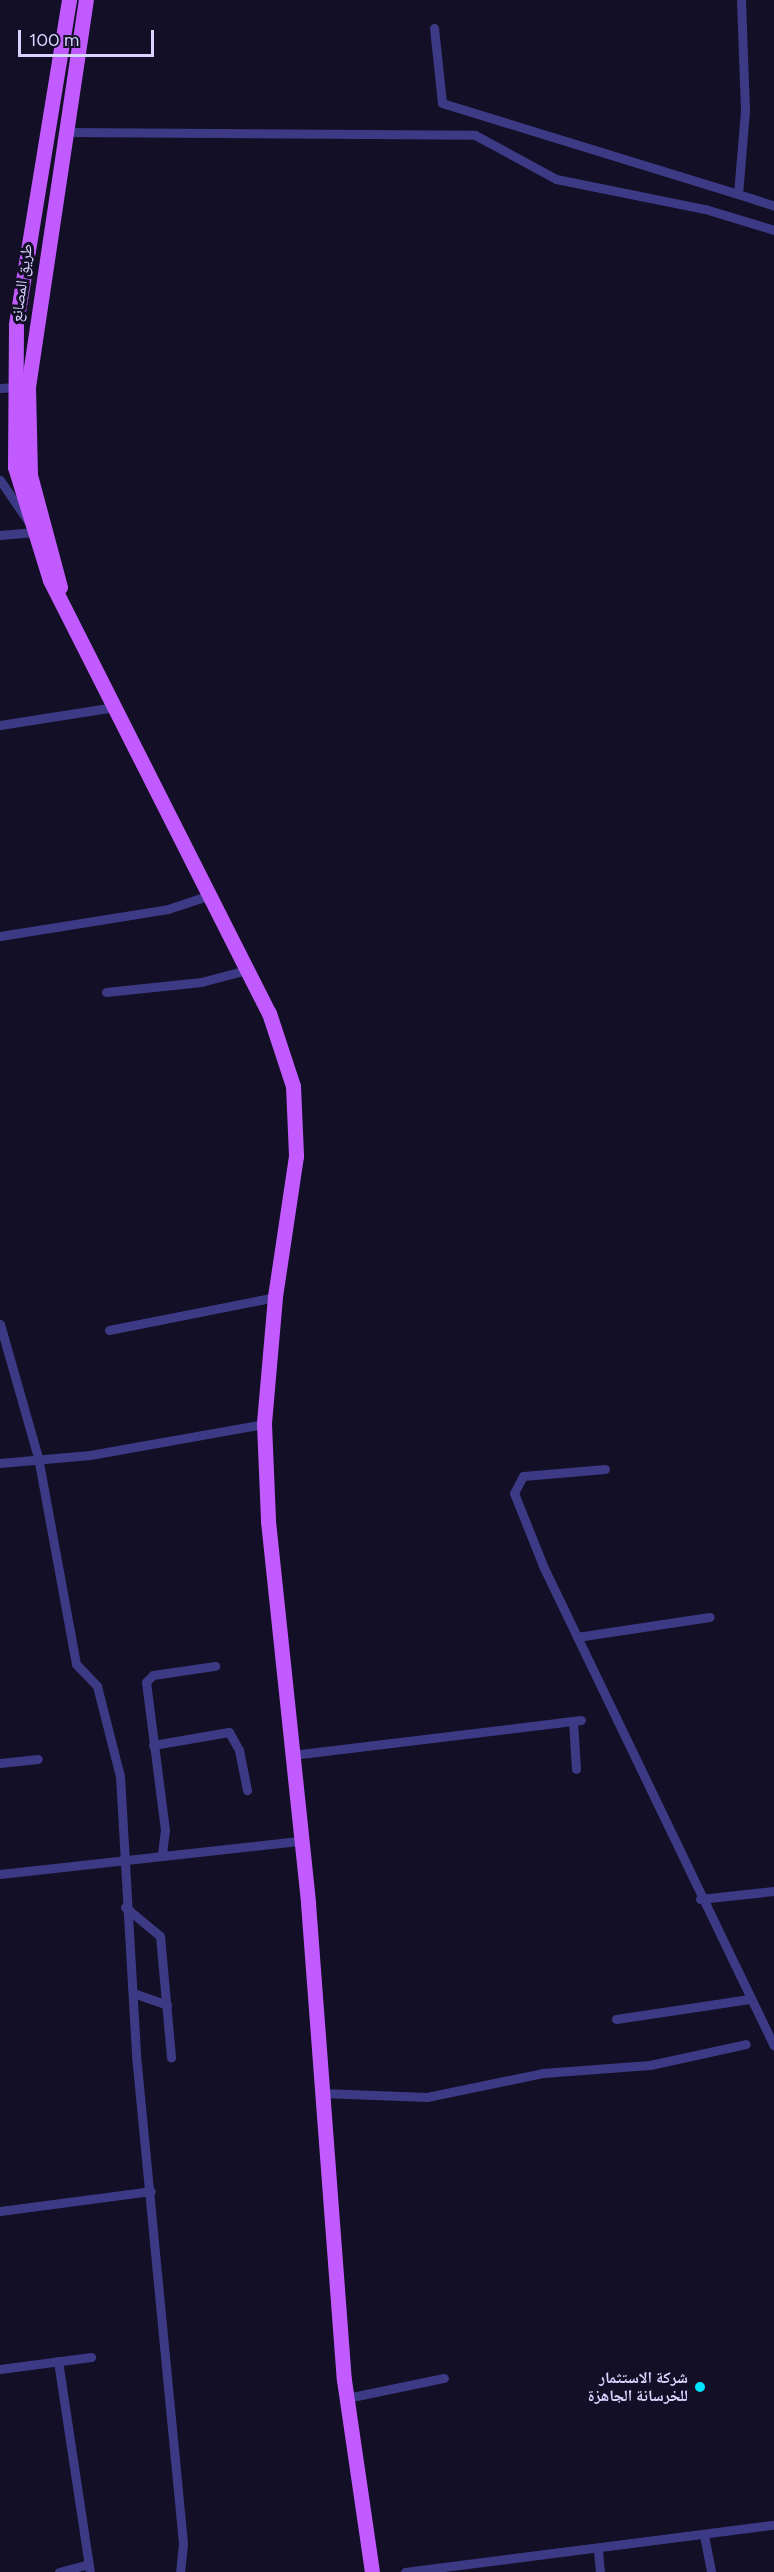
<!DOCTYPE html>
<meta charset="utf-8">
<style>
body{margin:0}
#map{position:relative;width:774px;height:2572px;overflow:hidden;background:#130f26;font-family:Figtree,"Noto Naskh Arabic",sans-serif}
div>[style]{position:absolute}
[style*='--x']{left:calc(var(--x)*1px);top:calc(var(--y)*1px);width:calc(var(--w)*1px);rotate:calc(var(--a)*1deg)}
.street>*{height:9px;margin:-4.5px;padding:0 4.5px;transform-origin:4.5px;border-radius:4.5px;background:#3d3a85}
.primary>*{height:15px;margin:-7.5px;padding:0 7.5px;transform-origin:7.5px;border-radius:7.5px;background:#c25bff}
.dots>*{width:16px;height:16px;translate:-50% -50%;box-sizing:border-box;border:3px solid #130f26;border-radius:50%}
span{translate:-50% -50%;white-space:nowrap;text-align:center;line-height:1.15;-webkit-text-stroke:6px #130f26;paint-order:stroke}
.street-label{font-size:16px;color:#d9d4ff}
.poi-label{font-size:16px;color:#d9d4ff;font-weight:700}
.right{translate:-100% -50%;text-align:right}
.scale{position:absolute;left:18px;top:30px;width:136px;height:27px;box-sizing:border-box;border:3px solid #d9d4ff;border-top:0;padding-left:8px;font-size:18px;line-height:21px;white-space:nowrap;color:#d9d4ff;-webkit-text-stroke:4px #130f26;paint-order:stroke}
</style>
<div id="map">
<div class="street">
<i style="--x:434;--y:28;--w:75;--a:83.9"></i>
<i style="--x:442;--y:103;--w:310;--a:17.1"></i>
<i style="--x:738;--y:194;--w:84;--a:-85.2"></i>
<i style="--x:745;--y:110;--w:110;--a:-92.1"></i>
<i style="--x:65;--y:132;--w:410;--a:0.4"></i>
<i style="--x:475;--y:135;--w:92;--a:28.5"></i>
<i style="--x:556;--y:179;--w:152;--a:11.4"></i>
<i style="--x:705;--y:209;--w:72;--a:16.9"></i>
<i style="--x:738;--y:194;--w:38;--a:18"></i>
<i style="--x:0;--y:388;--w:19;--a:-3"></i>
<i style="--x:0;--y:480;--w:50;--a:55.7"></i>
<i style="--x:0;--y:535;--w:32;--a:-5"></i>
<i style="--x:0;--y:725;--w:116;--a:-8.9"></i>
<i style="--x:0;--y:936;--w:170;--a:-9.1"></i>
<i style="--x:168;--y:909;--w:44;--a:-18.4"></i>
<i style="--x:106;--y:992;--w:96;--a:-6"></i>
<i style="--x:201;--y:982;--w:48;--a:-14.6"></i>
<i style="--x:0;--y:1324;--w:138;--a:74.1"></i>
<i style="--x:38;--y:1457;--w:210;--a:79.6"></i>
<i style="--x:76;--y:1664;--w:30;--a:46"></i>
<i style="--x:97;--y:1686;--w:93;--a:75.7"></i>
<i style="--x:120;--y:1776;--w:279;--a:86.7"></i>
<i style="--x:136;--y:2055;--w:491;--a:84.5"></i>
<i style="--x:183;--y:2544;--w:28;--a:96"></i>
<i style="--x:109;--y:1330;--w:169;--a:-11.2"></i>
<i style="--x:0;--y:1463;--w:90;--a:-5.1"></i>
<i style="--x:90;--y:1455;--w:177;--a:-10.1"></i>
<i style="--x:605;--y:1469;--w:82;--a:175.1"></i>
<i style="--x:523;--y:1476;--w:19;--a:118"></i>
<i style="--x:514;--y:1493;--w:81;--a:68.2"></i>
<i style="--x:544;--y:1568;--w:530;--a:64.3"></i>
<i style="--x:577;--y:1637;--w:134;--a:-8.6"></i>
<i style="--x:573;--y:1721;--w:48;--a:86.4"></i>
<i style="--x:153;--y:1745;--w:77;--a:-9.7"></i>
<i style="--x:229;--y:1732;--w:21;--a:61"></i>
<i style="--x:239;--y:1750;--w:41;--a:78.7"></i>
<i style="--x:292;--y:1755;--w:291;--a:-6.9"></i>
<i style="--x:0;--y:1763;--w:38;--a:-6"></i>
<i style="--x:162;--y:1854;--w:24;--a:-83"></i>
<i style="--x:165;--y:1830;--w:149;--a:-97.3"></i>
<i style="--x:146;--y:1682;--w:10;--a:-45"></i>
<i style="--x:153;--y:1675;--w:63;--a:-8.3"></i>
<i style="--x:0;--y:1874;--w:303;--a:-6.3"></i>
<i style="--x:700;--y:1899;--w:74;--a:-6.2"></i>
<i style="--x:125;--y:1907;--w:45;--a:39.6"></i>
<i style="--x:160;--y:1936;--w:122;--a:84.8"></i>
<i style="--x:133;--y:1993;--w:36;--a:19"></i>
<i style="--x:616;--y:2019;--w:135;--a:-8.5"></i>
<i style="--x:322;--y:2093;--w:105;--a:2.2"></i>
<i style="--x:427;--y:2097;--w:118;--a:-11.7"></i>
<i style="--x:543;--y:2073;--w:107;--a:-4.3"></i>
<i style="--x:650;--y:2065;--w:98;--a:-12.3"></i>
<i style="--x:0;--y:2211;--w:152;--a:-7.5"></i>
<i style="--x:58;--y:2361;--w:213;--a:81.4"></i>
<i style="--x:0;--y:2369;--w:92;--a:-7.5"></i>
<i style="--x:347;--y:2398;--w:99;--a:-11.7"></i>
<i style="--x:704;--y:2535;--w:38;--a:79"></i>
<i style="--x:598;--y:2550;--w:22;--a:85"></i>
<i style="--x:59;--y:2572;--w:31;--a:-15"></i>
<i style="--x:405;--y:2572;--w:372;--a:-7.3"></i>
</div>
<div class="primary">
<i style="--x:69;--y:0;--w:329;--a:99.3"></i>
<i style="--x:16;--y:325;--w:142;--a:90.4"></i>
<i style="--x:15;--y:467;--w:118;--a:72.8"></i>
<i style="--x:50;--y:580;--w:485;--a:63.2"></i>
<i style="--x:269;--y:1013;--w:77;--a:71.8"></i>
<i style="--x:293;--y:1086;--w:70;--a:87.5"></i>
<i style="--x:296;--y:1156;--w:143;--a:98.5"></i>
<i style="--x:275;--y:1297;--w:127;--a:95"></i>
<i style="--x:264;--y:1424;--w:97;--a:87.6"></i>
<i style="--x:268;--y:1521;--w:384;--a:84"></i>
<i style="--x:308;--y:1903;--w:478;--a:85.7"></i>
<i style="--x:344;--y:2380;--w:194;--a:81.7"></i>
<i style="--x:60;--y:587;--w:116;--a:-105"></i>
<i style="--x:30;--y:475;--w:88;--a:-91.3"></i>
<i style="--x:28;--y:387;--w:391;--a:-81.5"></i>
</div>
<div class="dots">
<i style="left:700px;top:2387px;background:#00e5ff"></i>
</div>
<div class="street-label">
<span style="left:22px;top:283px;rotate:-82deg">طريق المصانع</span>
</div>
<div class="poi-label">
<span class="right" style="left:688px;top:2387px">شركة الاستثمار<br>للخرسانة الجاهزة</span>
</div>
<div class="scale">100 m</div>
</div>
